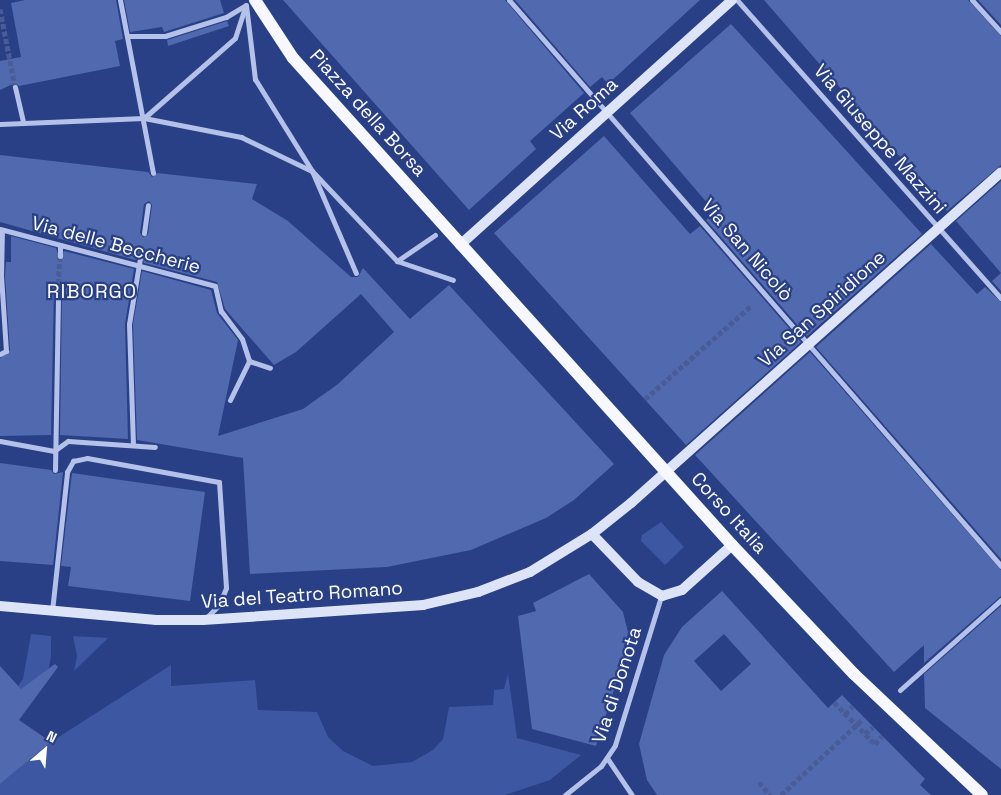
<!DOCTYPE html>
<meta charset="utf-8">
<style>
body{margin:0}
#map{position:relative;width:1001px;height:795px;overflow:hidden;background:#293f86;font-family:"Space Grotesk",sans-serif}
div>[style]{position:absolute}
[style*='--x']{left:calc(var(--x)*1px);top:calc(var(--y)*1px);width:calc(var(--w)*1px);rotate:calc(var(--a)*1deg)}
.green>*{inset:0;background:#3e57a3}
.building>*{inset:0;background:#5169ae}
.street-tunnel>*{height:5px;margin-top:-2.5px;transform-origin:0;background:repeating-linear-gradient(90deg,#495c98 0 5px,transparent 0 7.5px)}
.street>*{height:5px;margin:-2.5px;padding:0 2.5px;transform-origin:2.5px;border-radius:2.5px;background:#b4c1e8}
.secondary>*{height:10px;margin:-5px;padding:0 5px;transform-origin:5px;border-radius:5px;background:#dee4f7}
.primary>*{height:12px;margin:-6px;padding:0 6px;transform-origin:6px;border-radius:6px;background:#f6f8fe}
span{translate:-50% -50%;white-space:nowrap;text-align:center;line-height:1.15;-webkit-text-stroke:4.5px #293f86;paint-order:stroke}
.street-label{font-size:19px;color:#fff}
.neighbourhood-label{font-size:20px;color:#fff;letter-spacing:1px}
.north{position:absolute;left:20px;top:725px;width:50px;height:50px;-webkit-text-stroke:4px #293f86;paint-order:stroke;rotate:27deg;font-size:14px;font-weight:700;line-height:20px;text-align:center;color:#fff}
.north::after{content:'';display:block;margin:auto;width:18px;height:22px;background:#fff;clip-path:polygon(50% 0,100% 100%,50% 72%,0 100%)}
</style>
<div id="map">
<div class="green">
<i style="clip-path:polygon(661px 522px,684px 547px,665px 565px,641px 541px,642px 535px)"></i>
<i style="clip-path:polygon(31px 634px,51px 636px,51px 656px,47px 678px,23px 692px,18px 686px,23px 679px)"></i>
<i style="clip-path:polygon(73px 636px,108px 638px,74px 671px,77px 656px)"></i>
<i style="clip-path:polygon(171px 665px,171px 686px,255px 680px,258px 710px,317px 712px,328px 737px,343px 751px,373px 766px,412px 762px,433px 750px,443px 739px,449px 707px,493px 705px,494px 690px,504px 689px,508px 674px,517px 738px,581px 755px,550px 780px,505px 795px,0 795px,0 784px,51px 742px)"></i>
</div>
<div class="building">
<i style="clip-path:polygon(25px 0,116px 0,123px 39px,115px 41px,120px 66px,19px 86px,15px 83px,0 90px,0 61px,21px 57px,11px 3px)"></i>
<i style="clip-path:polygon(124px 0,220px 0,224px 13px,164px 32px,162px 27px,130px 32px)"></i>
<i style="clip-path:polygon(283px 0,505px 0,584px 93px,530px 141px,536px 149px,469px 210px)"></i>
<i style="clip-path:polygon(515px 0,700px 0,608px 84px,602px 77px,590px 87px)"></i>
<i style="clip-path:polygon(764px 0,968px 0,1001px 36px,1001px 165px,947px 211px)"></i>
<i style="clip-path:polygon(978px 0,1001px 0,1001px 25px)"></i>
<i style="clip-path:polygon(227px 21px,229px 26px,168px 46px,167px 40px)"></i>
<i style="clip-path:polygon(731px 24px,922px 234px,807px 336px,706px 220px,715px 212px,630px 113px)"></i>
<i style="clip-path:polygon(604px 136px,690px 234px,700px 226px,801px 342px,686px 445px,494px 233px)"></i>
<i style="clip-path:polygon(evenodd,0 155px,148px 172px,152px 177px,157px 173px,257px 184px,252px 199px,288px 221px,351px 277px,358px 277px,363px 268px,410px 319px,449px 285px,614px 464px,574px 500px,546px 518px,471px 550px,387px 567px,250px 574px,243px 458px,137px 440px,133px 324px,142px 271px,211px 290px,217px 313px,238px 340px,218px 436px,303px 409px,338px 384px,394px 332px,361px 294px,296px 352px,274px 365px,225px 309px,217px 282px,144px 263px,141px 254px,135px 260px,0 222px,0 155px,149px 201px,152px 205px,148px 234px,143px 237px,140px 233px,144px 204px,149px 201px)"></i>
<i style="clip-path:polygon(1001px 181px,1001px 291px,992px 281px,1001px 273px,956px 221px)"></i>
<i style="clip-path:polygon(11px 236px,56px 248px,60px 260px,64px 251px,134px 269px,125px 324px,128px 439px,60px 435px,62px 291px,59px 287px,54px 291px,51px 435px,0 436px,0 358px,10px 351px,5px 276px,6px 262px,11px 262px)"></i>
<i style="clip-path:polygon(931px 244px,977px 294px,985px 287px,1001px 302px,1001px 559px,816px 347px)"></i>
<i style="clip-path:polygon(810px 352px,1001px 570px,1001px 596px,924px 663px,924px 645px,894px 672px,695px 455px)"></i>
<i style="clip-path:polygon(0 463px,51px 470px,54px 474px,63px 472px,53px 565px,0 561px)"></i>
<i style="clip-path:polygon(72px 473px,205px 492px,190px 601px,68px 586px,71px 567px,61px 566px)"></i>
<i style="clip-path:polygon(589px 574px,623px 612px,630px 640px,596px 746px,532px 729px,518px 616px,536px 611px,533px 603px)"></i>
<i style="clip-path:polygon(evenodd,722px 591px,828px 708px,842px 695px,925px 779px,920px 785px,931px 795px,657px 795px,647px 780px,639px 744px,664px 655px,682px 627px,722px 591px,724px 634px,751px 664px,721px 691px,694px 661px,724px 634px)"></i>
<i style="clip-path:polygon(1001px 606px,1001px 769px,925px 708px,924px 674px)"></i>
<i style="clip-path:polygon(55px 664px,58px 667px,19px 720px,51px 742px,0 784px,0 666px,21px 689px)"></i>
</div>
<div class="street-tunnel">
<i style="--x:0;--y:9;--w:79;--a:79.1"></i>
<i style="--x:58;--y:291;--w:35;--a:-87"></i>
<i style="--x:645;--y:399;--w:142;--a:-41.3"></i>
<i style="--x:834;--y:702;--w:59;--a:45.7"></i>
<i style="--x:875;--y:744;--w:11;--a:-49"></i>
<i style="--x:845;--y:714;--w:11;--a:-45"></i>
<i style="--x:865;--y:734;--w:11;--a:-41"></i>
<i style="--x:759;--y:782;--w:17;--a:50"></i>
<i style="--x:781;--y:795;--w:113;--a:-42.9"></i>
</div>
<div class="street">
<i style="--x:120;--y:0;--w:176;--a:79.2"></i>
<i style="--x:509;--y:0;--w:750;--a:49"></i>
<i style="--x:737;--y:0;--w:398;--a:48.5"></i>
<i style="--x:972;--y:0;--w:43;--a:47.8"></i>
<i style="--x:246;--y:5;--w:75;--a:83.1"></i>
<i style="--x:255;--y:79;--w:108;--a:58.2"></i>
<i style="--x:312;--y:171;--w:111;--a:66.7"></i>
<i style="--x:128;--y:36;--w:37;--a:0"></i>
<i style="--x:165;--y:36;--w:64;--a:-17.3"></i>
<i style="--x:226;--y:17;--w:23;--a:-31"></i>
<i style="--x:15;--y:87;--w:37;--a:77"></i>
<i style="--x:144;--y:118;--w:121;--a:-41.3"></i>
<i style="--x:235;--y:38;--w:32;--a:-72"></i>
<i style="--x:0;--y:124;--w:144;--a:-2.4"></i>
<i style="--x:144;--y:118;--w:99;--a:11.1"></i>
<i style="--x:241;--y:137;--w:79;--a:25.6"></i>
<i style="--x:312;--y:171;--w:124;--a:46.6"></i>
<i style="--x:397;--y:261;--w:59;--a:18.7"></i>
<i style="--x:0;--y:229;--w:222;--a:14.8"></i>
<i style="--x:215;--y:286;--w:26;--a:77"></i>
<i style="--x:221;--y:311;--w:35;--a:53"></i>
<i style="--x:242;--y:339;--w:23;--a:72"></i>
<i style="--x:144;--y:233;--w:28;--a:-82"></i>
<i style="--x:60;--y:256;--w:11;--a:-90"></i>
<i style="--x:397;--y:261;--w:46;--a:-34.4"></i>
<i style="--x:0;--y:354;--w:7;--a:-27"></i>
<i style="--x:6;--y:351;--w:75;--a:-93.8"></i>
<i style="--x:1;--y:276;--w:46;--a:-88.8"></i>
<i style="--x:230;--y:400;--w:43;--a:-64"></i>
<i style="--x:249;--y:361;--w:22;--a:18"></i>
<i style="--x:0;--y:441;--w:55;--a:10.5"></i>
<i style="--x:54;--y:451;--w:17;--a:-36"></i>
<i style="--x:68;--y:441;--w:87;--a:3.9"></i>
<i style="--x:133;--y:445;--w:121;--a:-91.9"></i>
<i style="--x:129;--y:324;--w:67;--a:-80.5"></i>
<i style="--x:55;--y:470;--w:179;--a:-89"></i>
<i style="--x:52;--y:611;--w:140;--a:-83.8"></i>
<i style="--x:67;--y:472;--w:13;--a:-61"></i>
<i style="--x:73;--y:461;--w:14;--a:-12"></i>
<i style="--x:87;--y:458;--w:134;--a:10.3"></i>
<i style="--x:219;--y:482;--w:106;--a:86.2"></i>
<i style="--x:226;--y:588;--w:18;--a:112"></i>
<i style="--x:219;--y:605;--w:17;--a:135"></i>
<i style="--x:900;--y:690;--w:135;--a:-41.7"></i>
<i style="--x:607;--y:758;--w:45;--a:56"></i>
<i style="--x:565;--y:795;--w:46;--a:-38.9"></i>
<i style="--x:601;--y:766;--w:25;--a:-56"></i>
<i style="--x:615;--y:745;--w:156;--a:-72.8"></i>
</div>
<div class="secondary">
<i style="--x:460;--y:245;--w:366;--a:-42"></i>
<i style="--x:592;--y:534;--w:66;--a:46.2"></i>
<i style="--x:638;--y:582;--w:28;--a:30"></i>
<i style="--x:662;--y:596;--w:21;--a:-17"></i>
<i style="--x:682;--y:590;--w:67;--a:-42"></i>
<i style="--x:0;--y:606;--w:157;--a:5.1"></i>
<i style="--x:156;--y:620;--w:47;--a:0"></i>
<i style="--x:203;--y:620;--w:221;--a:-3.9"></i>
<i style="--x:423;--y:605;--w:57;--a:-13.3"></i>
<i style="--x:478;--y:592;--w:56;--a:-21"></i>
<i style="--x:530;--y:572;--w:73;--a:-31.5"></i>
<i style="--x:592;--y:534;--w:50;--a:-38.5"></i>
<i style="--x:631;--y:503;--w:496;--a:-41.8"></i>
</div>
<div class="primary">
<i style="--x:255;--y:0;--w:69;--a:56.8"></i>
<i style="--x:293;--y:58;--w:656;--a:47.97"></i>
<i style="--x:732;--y:545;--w:178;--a:46.6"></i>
<i style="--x:854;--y:674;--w:176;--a:43.4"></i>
</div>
<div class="street-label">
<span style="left:584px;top:109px;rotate:-42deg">Via Roma</span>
<span style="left:368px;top:113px;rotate:48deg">Piazza della Borsa</span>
<span style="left:880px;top:139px;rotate:49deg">Via Giuseppe Mazzini</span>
<span style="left:116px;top:245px;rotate:15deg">Via delle Beccherie</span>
<span style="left:747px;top:250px;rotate:49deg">Via San Nicolò</span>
<span style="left:822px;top:309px;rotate:-42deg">Via San Spiridione</span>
<span style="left:729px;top:513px;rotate:48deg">Corso Italia</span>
<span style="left:302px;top:595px;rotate:-4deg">Via del Teatro Romano</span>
<span style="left:617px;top:685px;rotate:-72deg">Via di Donota</span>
</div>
<div class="neighbourhood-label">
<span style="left:92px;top:291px">RIBORGO</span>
</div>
<div class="north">N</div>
</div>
